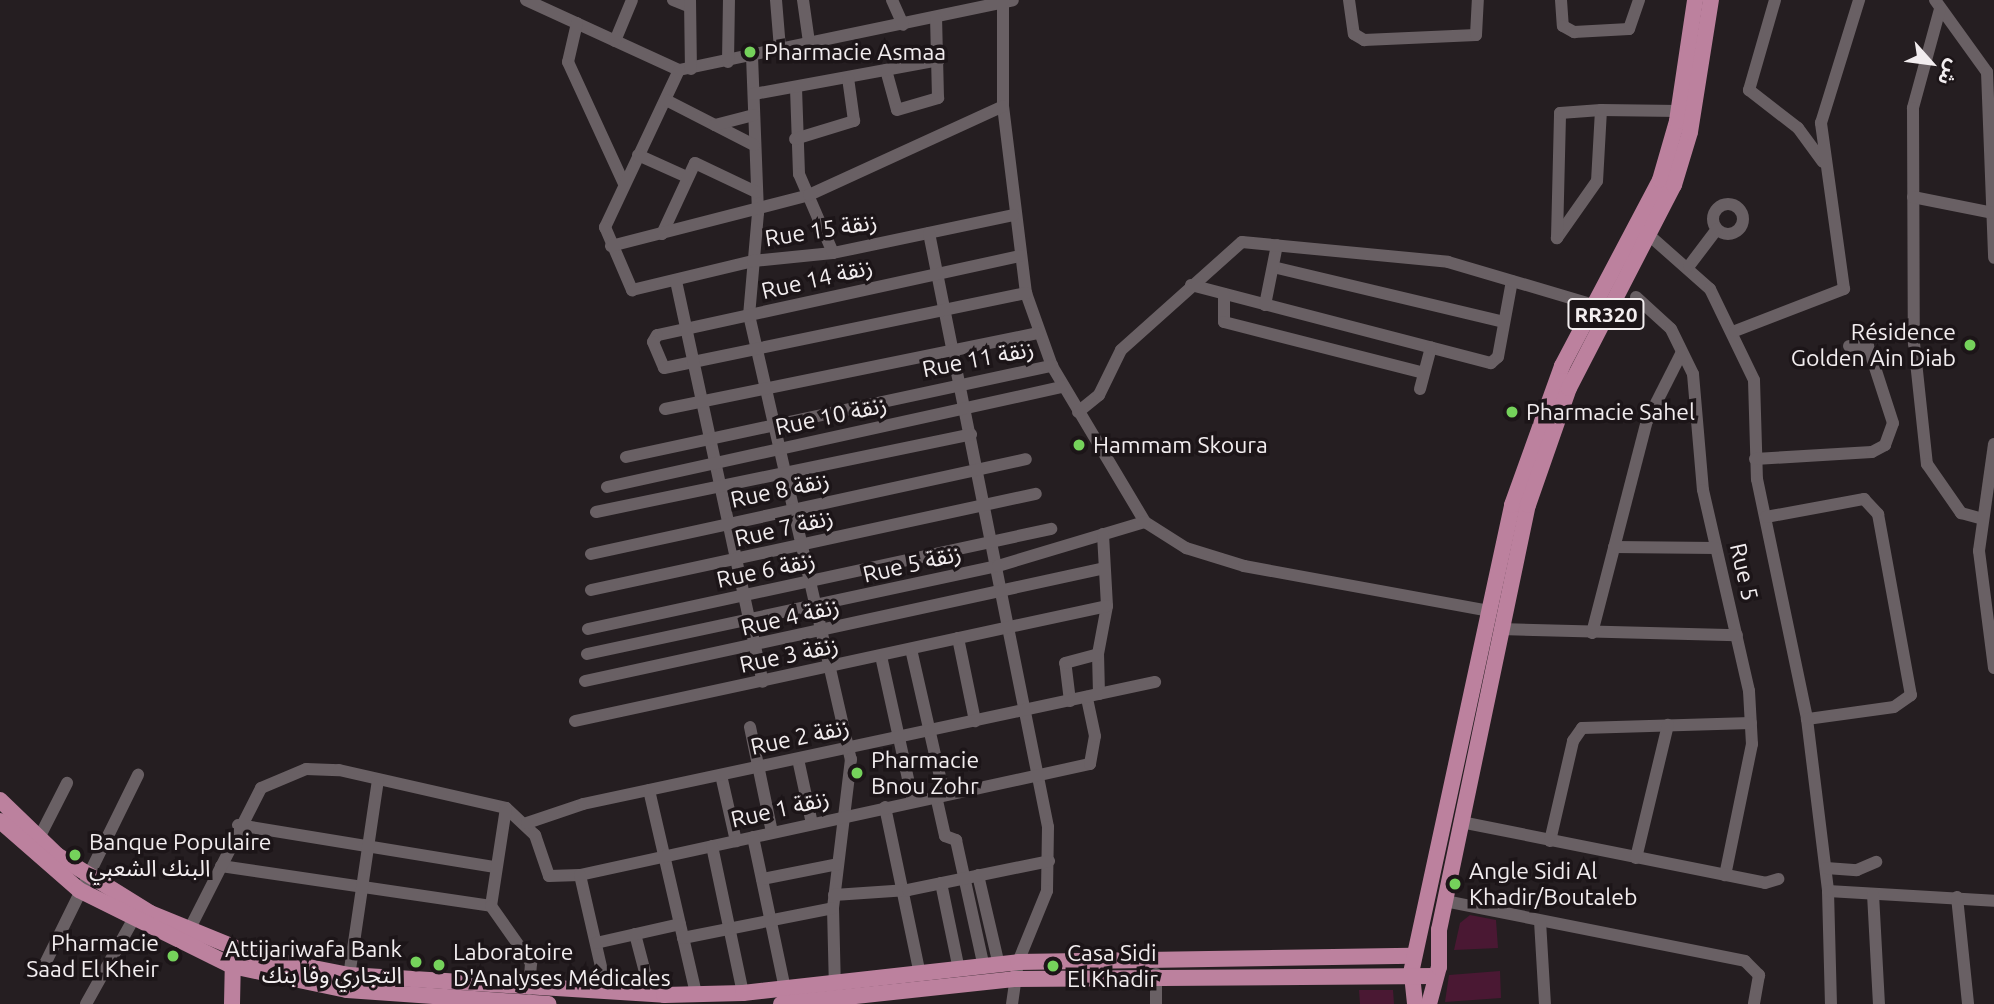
<!DOCTYPE html>
<meta charset="utf-8">
<style>
body{margin:0}
#map{position:relative;width:1994px;height:1004px;overflow:hidden;background:#251e21;font-family:Ubuntu,"Noto Sans Arabic",sans-serif}
div>[style]{position:absolute}
[style*='--x']{left:calc(var(--x)*1px);top:calc(var(--y)*1px);width:calc(var(--w)*1px);rotate:calc(var(--a)*1deg)}
.green>*{inset:0;background:#4a1833}
.minor>*{height:12px;margin:-6px;padding:0 6px;transform-origin:6px;border-radius:6px;background:#696064}
.minor>.ring{margin:-6px;padding:0;box-sizing:content-box;background:none;border:12px solid #696064;border-radius:50%}
.major>*{height:16px;margin:-8px;padding:0 8px;transform-origin:8px;border-radius:8px;background:#bc819e}
.dots>*{width:19px;height:19px;translate:-50% -50%;box-sizing:border-box;border:4px solid #1c1518;border-radius:50%}
span{translate:-50% -50%;white-space:nowrap;text-align:center;line-height:1.15;-webkit-text-stroke:7px #1c1518;paint-order:stroke}
.shield-label span{padding:2px 5px;background:#1c1518;border:2px solid;border-radius:5px;-webkit-text-stroke-width:0}
.shield-label{font-size:21px;color:#f2edef;font-weight:700}
.poi-label{font-size:23px;color:#f2edef}
.left{translate:0 -50%;text-align:left}
.right{translate:-100% -50%;text-align:right}
.street-label{font-size:23px;color:#f2edef}
.north{position:absolute;left:1896px;top:28px;width:70px;height:70px;-webkit-text-stroke:5px #1c1518;paint-order:stroke;rotate:118deg;font-size:19px;font-weight:700;line-height:28px;text-align:center;color:#f2edef}
.north::after{content:'';display:block;margin:auto;width:24px;height:32px;background:#f2edef;clip-path:polygon(50% 0,100% 100%,50% 72%,0 100%)}
</style>
<div id="map">
<div class="green">
<i style="clip-path:polygon(1470px 915px,1496px 920px,1498px 948px,1454px 950px,1460px 923px)"></i>
<i style="clip-path:polygon(1500px 971px,1501px 998px,1445px 1002px,1449px 975px)"></i>
<i style="clip-path:polygon(1359px 990px,1393px 990px,1394px 1004px,1360px 1004px)"></i>
</div>
<div class="minor">
<i style="--x:526;--y:0;--w:168;--a:24.6"></i>
<i style="--x:679;--y:70;--w:341;--a:-11.8"></i>
<i style="--x:673;--y:0;--w:18;--a:22"></i>
<i style="--x:690;--y:0;--w:69;--a:89.2"></i>
<i style="--x:776;--y:0;--w:49;--a:85.3"></i>
<i style="--x:803;--y:0;--w:42;--a:81.9"></i>
<i style="--x:892;--y:0;--w:27;--a:66"></i>
<i style="--x:1003;--y:0;--w:106;--a:90"></i>
<i style="--x:1003;--y:106;--w:188;--a:83"></i>
<i style="--x:1026;--y:293;--w:77;--a:70.4"></i>
<i style="--x:1052;--y:366;--w:182;--a:59.2"></i>
<i style="--x:1145;--y:522;--w:49;--a:32.4"></i>
<i style="--x:1186;--y:548;--w:61;--a:17.2"></i>
<i style="--x:1244;--y:566;--w:249;--a:10.4"></i>
<i style="--x:1349;--y:0;--w:34;--a:82"></i>
<i style="--x:1354;--y:34;--w:12;--a:31"></i>
<i style="--x:1364;--y:40;--w:112;--a:-2.6"></i>
<i style="--x:1476;--y:35;--w:35;--a:-87"></i>
<i style="--x:1561;--y:0;--w:26;--a:86"></i>
<i style="--x:1563;--y:26;--w:13;--a:29"></i>
<i style="--x:1574;--y:32;--w:55;--a:-3.1"></i>
<i style="--x:1629;--y:29;--w:31;--a:-71"></i>
<i style="--x:1775;--y:0;--w:94;--a:106.1"></i>
<i style="--x:1749;--y:90;--w:62;--a:37.8"></i>
<i style="--x:1798;--y:128;--w:42;--a:53.7"></i>
<i style="--x:1935;--y:0;--w:89;--a:54.2"></i>
<i style="--x:1987;--y:72;--w:186;--a:87.8"></i>
<i style="--x:1940;--y:9;--w:103;--a:105.3"></i>
<i style="--x:1913;--y:108;--w:235;--a:89.8"></i>
<i style="--x:1914;--y:343;--w:122;--a:83.9"></i>
<i style="--x:1927;--y:464;--w:60;--a:55.2"></i>
<i style="--x:1961;--y:513;--w:20;--a:15"></i>
<i style="--x:577;--y:23;--w:40;--a:103"></i>
<i style="--x:568;--y:62;--w:134;--a:65.3"></i>
<i style="--x:615;--y:41;--w:44;--a:-67.5"></i>
<i style="--x:752;--y:56;--w:157;--a:87.8"></i>
<i style="--x:758;--y:213;--w:102;--a:95"></i>
<i style="--x:749;--y:315;--w:456;--a:77.1"></i>
<i style="--x:851;--y:759;--w:150;--a:96.9"></i>
<i style="--x:833;--y:908;--w:82;--a:88.6"></i>
<i style="--x:728;--y:62;--w:62;--a:-89.1"></i>
<i style="--x:679;--y:70;--w:174;--a:115.2"></i>
<i style="--x:605;--y:227;--w:69;--a:66.8"></i>
<i style="--x:632;--y:290;--w:124;--a:-13.5"></i>
<i style="--x:753;--y:261;--w:80;--a:-5.7"></i>
<i style="--x:833;--y:253;--w:184;--a:-11.9"></i>
<i style="--x:886;--y:70;--w:41;--a:74.6"></i>
<i style="--x:897;--y:110;--w:43;--a:-16.3"></i>
<i style="--x:938;--y:98;--w:80;--a:-91.4"></i>
<i style="--x:796;--y:88;--w:86;--a:88"></i>
<i style="--x:799;--y:174;--w:86;--a:66.7"></i>
<i style="--x:754;--y:94;--w:188;--a:-10.4"></i>
<i style="--x:666;--y:100;--w:99;--a:27.1"></i>
<i style="--x:1601;--y:110;--w:71;--a:93.2"></i>
<i style="--x:1597;--y:181;--w:70;--a:125.1"></i>
<i style="--x:1557;--y:238;--w:125;--a:-88.6"></i>
<i style="--x:1560;--y:113;--w:41;--a:-4.2"></i>
<i style="--x:1601;--y:110;--w:78;--a:0.7"></i>
<i style="--x:715;--y:125;--w:40;--a:-14.4"></i>
<i style="--x:795;--y:139;--w:62;--a:-17"></i>
<i style="--x:854;--y:121;--w:43;--a:-97.9"></i>
<i style="--x:638;--y:155;--w:54;--a:24.2"></i>
<i style="--x:1913;--y:197;--w:82;--a:11.3"></i>
<i class="ring" style="left:1713px;top:204px;width:18px;height:18px"></i>
<i style="--x:929;--y:233;--w:606;--a:78.67"></i>
<i style="--x:1048;--y:827;--w:64;--a:90.9"></i>
<i style="--x:1047;--y:891;--w:77;--a:112.2"></i>
<i style="--x:1018;--y:962;--w:42;--a:98.1"></i>
<i style="--x:662;--y:234;--w:78;--a:-65.1"></i>
<i style="--x:695;--y:163;--w:68;--a:25.4"></i>
<i style="--x:1650;--y:236;--w:80;--a:41.5"></i>
<i style="--x:1710;--y:289;--w:101;--a:64.2"></i>
<i style="--x:1754;--y:380;--w:99;--a:88.3"></i>
<i style="--x:1757;--y:479;--w:245;--a:78.2"></i>
<i style="--x:1807;--y:719;--w:173;--a:83"></i>
<i style="--x:1828;--y:891;--w:113;--a:88.5"></i>
<i style="--x:611;--y:246;--w:204;--a:-14.4"></i>
<i style="--x:809;--y:195;--w:213;--a:-24.6"></i>
<i style="--x:1020;--y:256;--w:371;--a:167.7"></i>
<i style="--x:657;--y:335;--w:8;--a:120"></i>
<i style="--x:653;--y:342;--w:28;--a:67"></i>
<i style="--x:664;--y:368;--w:370;--a:-11.7"></i>
<i style="--x:1689;--y:266;--w:46;--a:-52.9"></i>
<i style="--x:1273;--y:267;--w:237;--a:13.4"></i>
<i style="--x:676;--y:281;--w:410;--a:77.8"></i>
<i style="--x:1191;--y:285;--w:310;--a:14.6"></i>
<i style="--x:1491;--y:363;--w:9;--a:-41"></i>
<i style="--x:1498;--y:357;--w:77;--a:-79.6"></i>
<i style="--x:1224;--y:294;--w:28;--a:90"></i>
<i style="--x:1224;--y:322;--w:206;--a:14.3"></i>
<i style="--x:1636;--y:297;--w:47;--a:42.4"></i>
<i style="--x:1671;--y:329;--w:50;--a:63.9"></i>
<i style="--x:1693;--y:374;--w:116;--a:85.1"></i>
<i style="--x:1703;--y:490;--w:206;--a:77.1"></i>
<i style="--x:1749;--y:691;--w:53;--a:86.8"></i>
<i style="--x:1752;--y:744;--w:134;--a:101.6"></i>
<i style="--x:1265;--y:305;--w:61;--a:-78.7"></i>
<i style="--x:1735;--y:331;--w:117;--a:-21.1"></i>
<i style="--x:1844;--y:289;--w:168;--a:-97.9"></i>
<i style="--x:1821;--y:123;--w:129;--a:-72.8"></i>
<i style="--x:1420;--y:389;--w:43;--a:-75.3"></i>
<i style="--x:665;--y:409;--w:380;--a:-11.5"></i>
<i style="--x:1078;--y:412;--w:27;--a:-39"></i>
<i style="--x:1099;--y:395;--w:50;--a:-63.9"></i>
<i style="--x:1121;--y:350;--w:162;--a:-41.8"></i>
<i style="--x:1242;--y:242;--w:207;--a:5.5"></i>
<i style="--x:1448;--y:262;--w:152;--a:16.4"></i>
<i style="--x:1994;--y:444;--w:108;--a:98"></i>
<i style="--x:1979;--y:551;--w:118;--a:82.7"></i>
<i style="--x:626;--y:457;--w:436;--a:-12.1"></i>
<i style="--x:1755;--y:459;--w:117;--a:-3.4"></i>
<i style="--x:1872;--y:452;--w:15;--a:-28"></i>
<i style="--x:1885;--y:445;--w:23;--a:-70"></i>
<i style="--x:1893;--y:423;--w:81;--a:-108"></i>
<i style="--x:1868;--y:346;--w:19;--a:180"></i>
<i style="--x:607;--y:487;--w:467;--a:-12.4"></i>
<i style="--x:596;--y:512;--w:383;--a:-11.7"></i>
<i style="--x:1766;--y:517;--w:100;--a:-10.4"></i>
<i style="--x:1864;--y:499;--w:21;--a:47"></i>
<i style="--x:1878;--y:514;--w:184;--a:79.7"></i>
<i style="--x:1911;--y:695;--w:21;--a:145"></i>
<i style="--x:1894;--y:707;--w:88;--a:172.1"></i>
<i style="--x:1614;--y:547;--w:102;--a:0.6"></i>
<i style="--x:591;--y:554;--w:445;--a:-12.3"></i>
<i style="--x:591;--y:590;--w:455;--a:-12.2"></i>
<i style="--x:588;--y:629;--w:474;--a:-12.2"></i>
<i style="--x:1500;--y:629;--w:237;--a:1.5"></i>
<i style="--x:1592;--y:633;--w:219;--a:-75.5"></i>
<i style="--x:1647;--y:421;--w:77;--a:-63.1"></i>
<i style="--x:958;--y:638;--w:85;--a:78.4"></i>
<i style="--x:911;--y:649;--w:149;--a:77.2"></i>
<i style="--x:587;--y:654;--w:420;--a:-12.1"></i>
<i style="--x:998;--y:566;--w:153;--a:-16.7"></i>
<i style="--x:881;--y:656;--w:148;--a:77.6"></i>
<i style="--x:585;--y:681;--w:528;--a:-12.25"></i>
<i style="--x:1099;--y:694;--w:40;--a:-91.4"></i>
<i style="--x:1098;--y:654;--w:49;--a:-79.4"></i>
<i style="--x:1107;--y:606;--w:72;--a:-93.2"></i>
<i style="--x:1070;--y:701;--w:38;--a:-97"></i>
<i style="--x:1065;--y:663;--w:34;--a:-15"></i>
<i style="--x:575;--y:721;--w:544;--a:-12.2"></i>
<i style="--x:750;--y:727;--w:107;--a:78.2"></i>
<i style="--x:798;--y:759;--w:66;--a:77.8"></i>
<i style="--x:721;--y:775;--w:68;--a:77.2"></i>
<i style="--x:649;--y:790;--w:209;--a:77"></i>
<i style="--x:936;--y:796;--w:41;--a:77.3"></i>
<i style="--x:945;--y:836;--w:12;--a:20"></i>
<i style="--x:956;--y:840;--w:130;--a:77.6"></i>
<i style="--x:885;--y:807;--w:172;--a:78.2"></i>
<i style="--x:506;--y:808;--w:40;--a:43"></i>
<i style="--x:535;--y:835;--w:43;--a:71.1"></i>
<i style="--x:549;--y:876;--w:31;--a:-2"></i>
<i style="--x:580;--y:875;--w:522;--a:-12.28"></i>
<i style="--x:1090;--y:764;--w:28;--a:-80"></i>
<i style="--x:1095;--y:736;--w:40;--a:-102"></i>
<i style="--x:1461;--y:822;--w:310;--a:11.3"></i>
<i style="--x:1765;--y:883;--w:14;--a:-17"></i>
<i style="--x:527;--y:823;--w:59;--a:-18.7"></i>
<i style="--x:583;--y:804;--w:585;--a:-12.04"></i>
<i style="--x:238;--y:825;--w:259;--a:9.3"></i>
<i style="--x:753;--y:837;--w:155;--a:78.1"></i>
<i style="--x:39;--y:838;--w:62;--a:-63"></i>
<i style="--x:1550;--y:841;--w:103;--a:-77"></i>
<i style="--x:1573;--y:741;--w:16;--a:-55"></i>
<i style="--x:1582;--y:728;--w:169;--a:-1.7"></i>
<i style="--x:712;--y:846;--w:150;--a:78.1"></i>
<i style="--x:1636;--y:858;--w:137;--a:-76.5"></i>
<i style="--x:221;--y:866;--w:273;--a:8.4"></i>
<i style="--x:1826;--y:868;--w:31;--a:4"></i>
<i style="--x:1857;--y:870;--w:21;--a:-23"></i>
<i style="--x:580;--y:875;--w:121;--a:77.1"></i>
<i style="--x:978;--y:875;--w:92;--a:76.9"></i>
<i style="--x:762;--y:879;--w:77;--a:-11.2"></i>
<i style="--x:941;--y:883;--w:89;--a:78.3"></i>
<i style="--x:1828;--y:891;--w:166;--a:3.4"></i>
<i style="--x:1873;--y:894;--w:110;--a:86.9"></i>
<i style="--x:834;--y:895;--w:74;--a:-3.9"></i>
<i style="--x:908;--y:890;--w:144;--a:-11.6"></i>
<i style="--x:1957;--y:897;--w:108;--a:84.1"></i>
<i style="--x:1445;--y:901;--w:306;--a:11.3"></i>
<i style="--x:1745;--y:961;--w:20;--a:45"></i>
<i style="--x:1759;--y:975;--w:29;--a:100"></i>
<i style="--x:1540;--y:921;--w:83;--a:86.6"></i>
<i style="--x:635;--y:934;--w:63;--a:75.3"></i>
<i style="--x:186;--y:936;--w:166;--a:-63.1"></i>
<i style="--x:261;--y:788;--w:49;--a:-22.9"></i>
<i style="--x:306;--y:769;--w:33;--a:2"></i>
<i style="--x:339;--y:770;--w:171;--a:12.8"></i>
<i style="--x:506;--y:808;--w:99;--a:98.7"></i>
<i style="--x:491;--y:906;--w:70;--a:54.9"></i>
<i style="--x:531;--y:963;--w:26;--a:94"></i>
<i style="--x:683;--y:938;--w:153;--a:-11.3"></i>
<i style="--x:596;--y:943;--w:86;--a:-12.7"></i>
<i style="--x:41;--y:972;--w:220;--a:-63.8"></i>
<i style="--x:1156;--y:974;--w:30;--a:90"></i>
<i style="--x:348;--y:983;--w:205;--a:-81.6"></i>
<i style="--x:86;--y:1004;--w:96;--a:-60.8"></i>
</div>
<div class="major">
<i style="--x:0;--y:800;--w:79;--a:44"></i>
<i style="--x:57;--y:855;--w:110;--a:31.9"></i>
<i style="--x:150;--y:913;--w:117;--a:22.2"></i>
<i style="--x:258;--y:957;--w:93;--a:11.2"></i>
<i style="--x:349;--y:975;--w:316;--a:3.6"></i>
<i style="--x:664;--y:995;--w:79;--a:-1.5"></i>
<i style="--x:743;--y:993;--w:277;--a:-6.4"></i>
<i style="--x:1018;--y:962;--w:394;--a:-0.9"></i>
<i style="--x:0;--y:821;--w:105;--a:41.1"></i>
<i style="--x:79;--y:890;--w:171;--a:26.4"></i>
<i style="--x:232;--y:966;--w:117;--a:11.8"></i>
<i style="--x:347;--y:990;--w:202;--a:4"></i>
<i style="--x:1411;--y:973;--w:479;--a:-77.8"></i>
<i style="--x:1512;--y:505;--w:148;--a:-70.2"></i>
<i style="--x:1562;--y:366;--w:210;--a:-62.2"></i>
<i style="--x:1660;--y:180;--w:61;--a:-73.9"></i>
<i style="--x:1677;--y:121;--w:122;--a:-81.5"></i>
<i style="--x:1412;--y:975;--w:29;--a:84"></i>
<i style="--x:232;--y:1004;--w:46;--a:-88.8"></i>
<i style="--x:781;--y:1004;--w:234;--a:-6.1"></i>
<i style="--x:1014;--y:979;--w:421;--a:-0.4"></i>
<i style="--x:1429;--y:1004;--w:38;--a:-75"></i>
<i style="--x:1439;--y:967;--w:37;--a:-90"></i>
<i style="--x:1439;--y:930;--w:434;--a:-78.2"></i>
<i style="--x:1528;--y:505;--w:124;--a:-70.7"></i>
<i style="--x:1569;--y:388;--w:229;--a:-62.7"></i>
<i style="--x:1674;--y:185;--w:55;--a:-73.2"></i>
<i style="--x:1690;--y:132;--w:134;--a:-81"></i>
</div>
<div class="dots">
<i style="left:750px;top:52px;background:#75d25b"></i>
<i style="left:1970px;top:345px;background:#75d25b"></i>
<i style="left:1512px;top:412px;background:#75d25b"></i>
<i style="left:1079px;top:445px;background:#75d25b"></i>
<i style="left:857px;top:773px;background:#75d25b"></i>
<i style="left:75px;top:855px;background:#75d25b"></i>
<i style="left:1455px;top:884px;background:#75d25b"></i>
<i style="left:173px;top:956px;background:#75d25b"></i>
<i style="left:416px;top:962px;background:#75d25b"></i>
<i style="left:439px;top:965px;background:#75d25b"></i>
<i style="left:1053px;top:966px;background:#75d25b"></i>
</div>
<div class="shield-label">
<span style="left:1606px;top:314px">RR320</span>
</div>
<div class="poi-label">
<span class="left" style="left:764px;top:52px">Pharmacie Asmaa</span>
<span class="right" style="left:1956px;top:345px">Résidence<br>Golden Ain Diab</span>
<span class="left" style="left:1526px;top:412px">Pharmacie Sahel</span>
<span class="left" style="left:1093px;top:445px">Hammam Skoura</span>
<span class="left" style="left:871px;top:773px">Pharmacie<br>Bnou Zohr</span>
<span class="left" style="left:89px;top:855px">Banque Populaire<br>البنك الشعبي</span>
<span class="left" style="left:1469px;top:884px">Angle Sidi Al<br>Khadir/Boutaleb</span>
<span class="right" style="left:159px;top:956px">Pharmacie<br>Saad El Kheir</span>
<span class="right" style="left:402px;top:962px">Attijariwafa Bank<br>التجاري وفا بنك</span>
<span class="left" style="left:453px;top:965px">Laboratoire<br>D'Analyses Médicales</span>
<span class="left" style="left:1067px;top:966px">Casa Sidi<br>El Khadir</span>
</div>
<div class="street-label">
<span style="left:821px;top:230px;rotate:-9deg">Rue 15 زنقة</span>
<span style="left:817px;top:279px;rotate:-13deg">Rue 14 زنقة</span>
<span style="left:978px;top:359px;rotate:-11deg">Rue 11 زنقة</span>
<span style="left:831px;top:416px;rotate:-12deg">Rue 10 زنقة</span>
<span style="left:780px;top:490px;rotate:-12deg">Rue 8 زنقة</span>
<span style="left:784px;top:528px;rotate:-13deg">Rue 7 زنقة</span>
<span style="left:912px;top:564px;rotate:-13deg">Rue 5 زنقة</span>
<span style="left:766px;top:570px;rotate:-12deg">Rue 6 زنقة</span>
<span style="left:1744px;top:572px;rotate:77deg">Rue 5</span>
<span style="left:790px;top:617px;rotate:-13deg">Rue 4 زنقة</span>
<span style="left:789px;top:655px;rotate:-12deg">Rue 3 زنقة</span>
<span style="left:800px;top:737px;rotate:-12deg">Rue 2 زنقة</span>
<span style="left:780px;top:809px;rotate:-13deg">Rue 1 زنقة</span>
</div>
<div class="north">ش</div>
</div>
